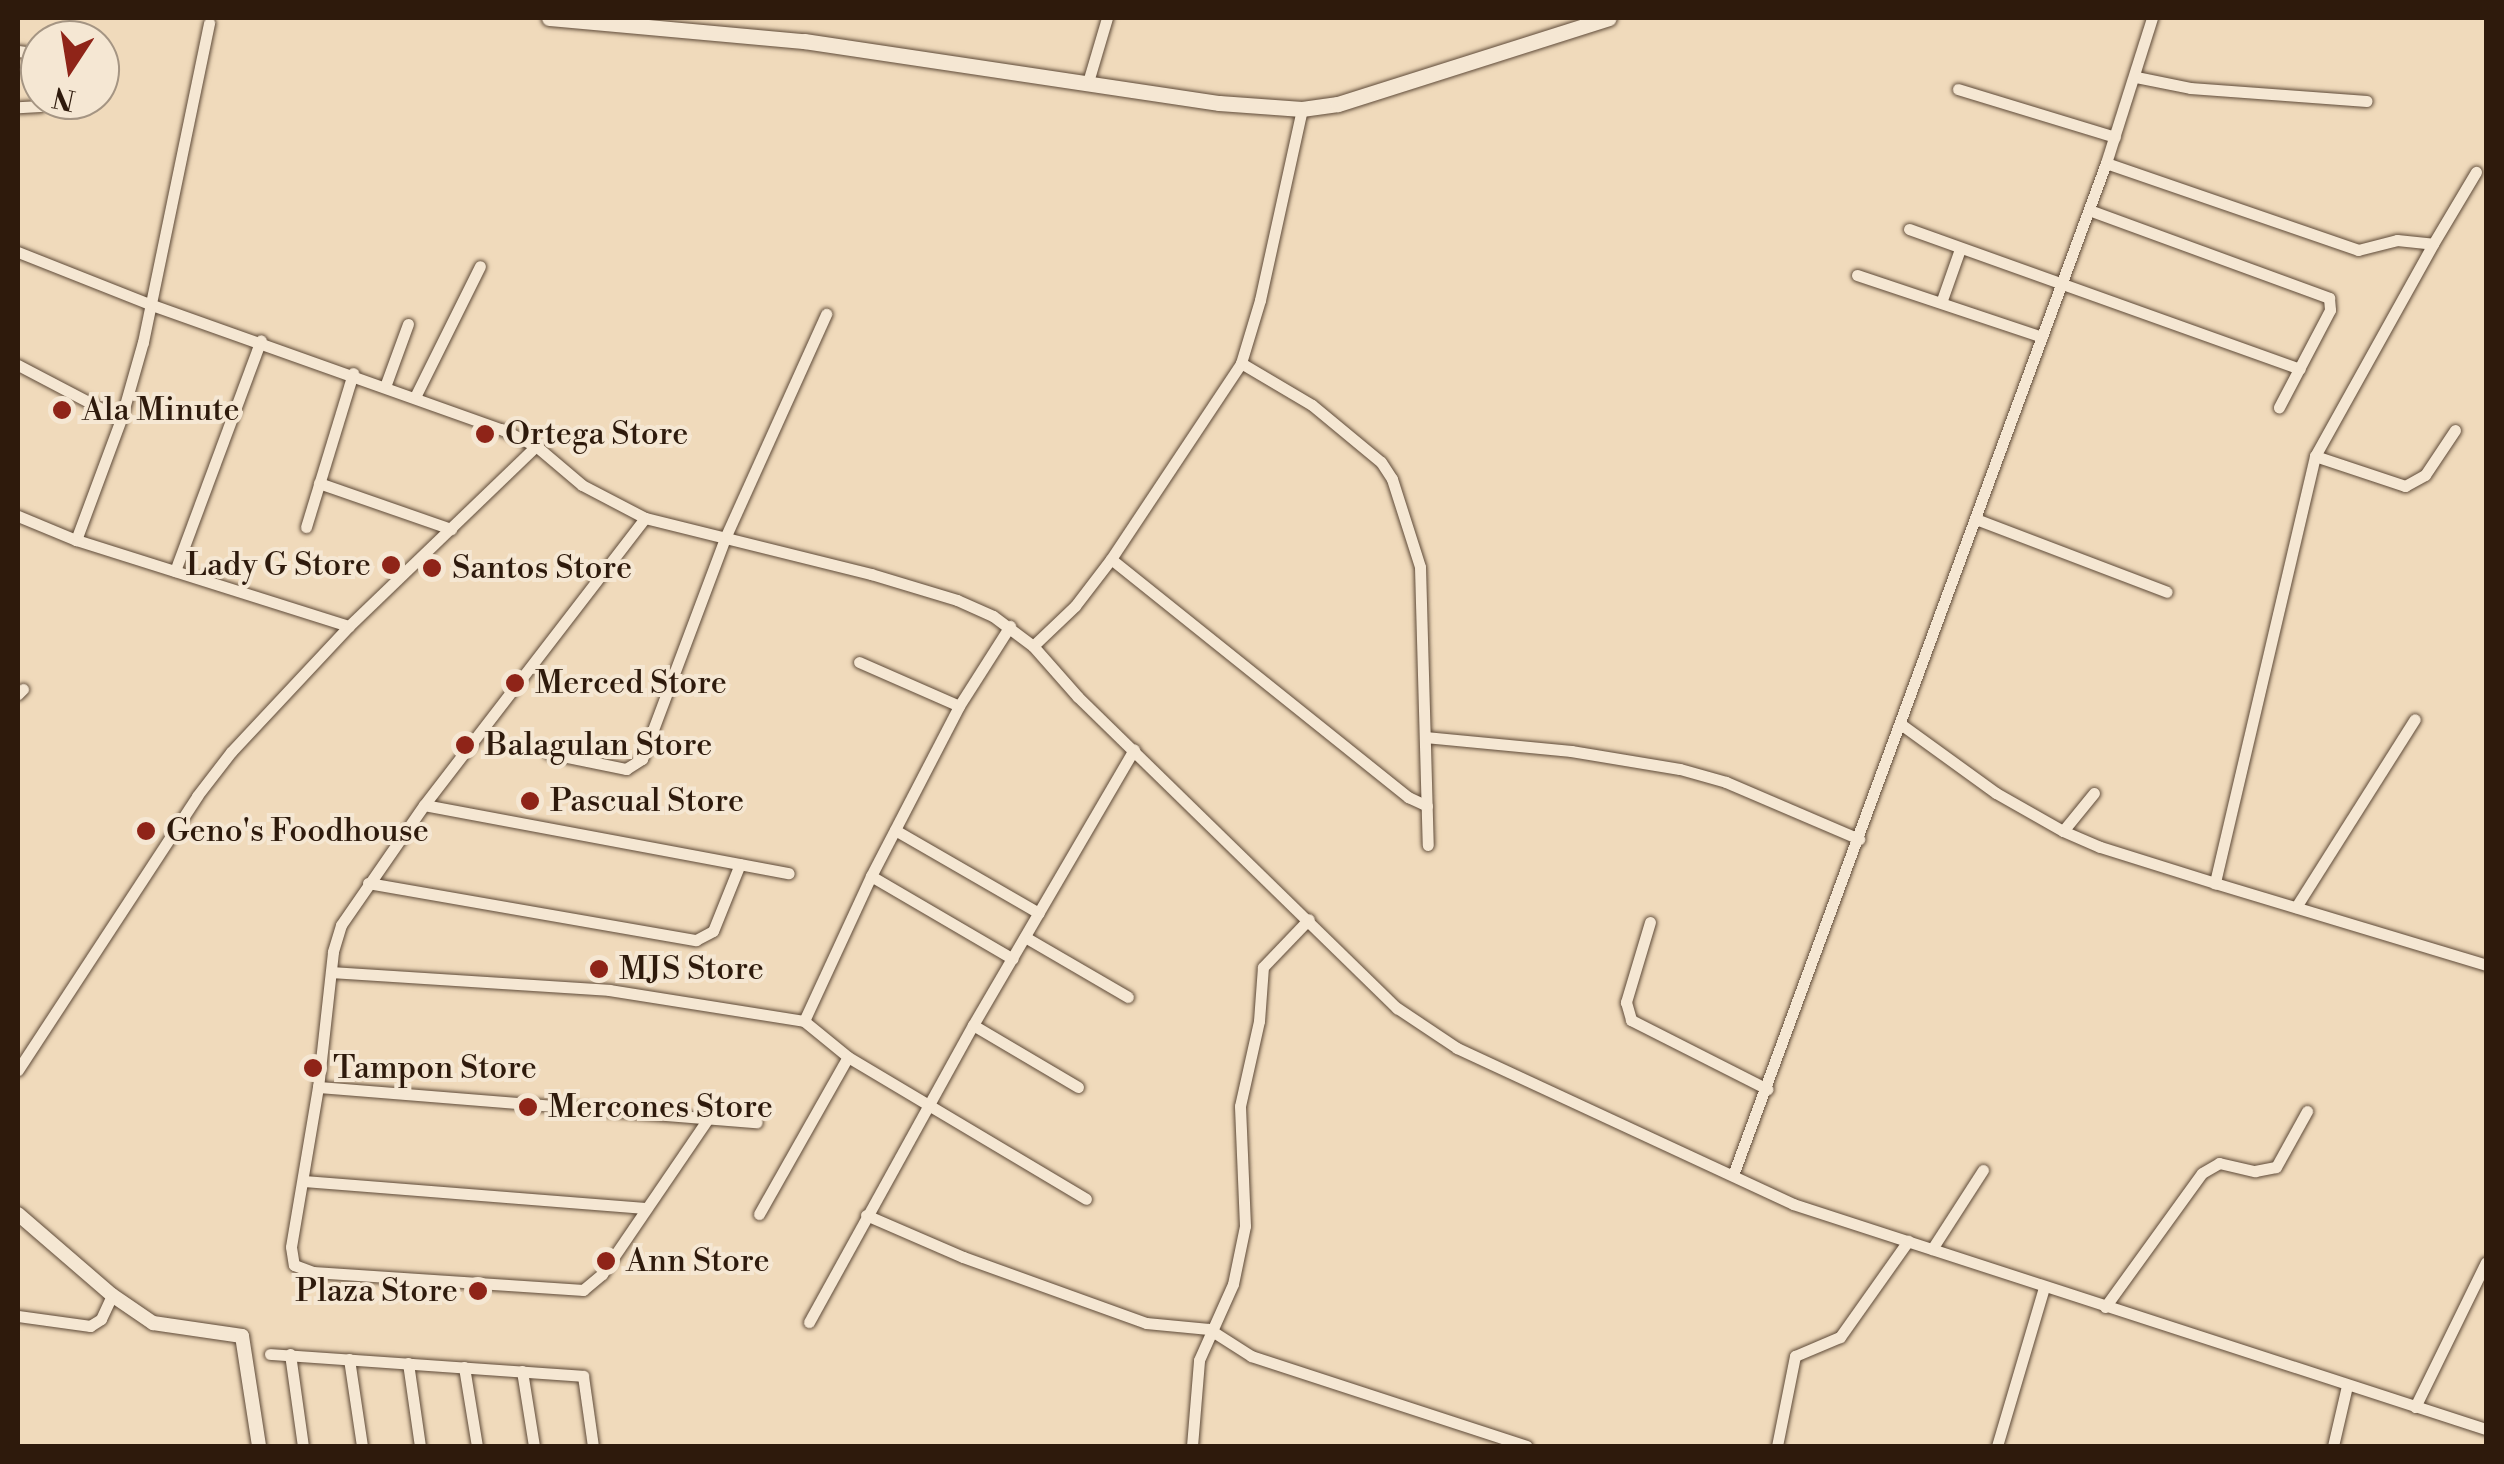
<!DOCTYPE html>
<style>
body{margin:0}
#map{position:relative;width:2504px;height:1464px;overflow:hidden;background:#f0dabb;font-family:"Libre Bodoni",serif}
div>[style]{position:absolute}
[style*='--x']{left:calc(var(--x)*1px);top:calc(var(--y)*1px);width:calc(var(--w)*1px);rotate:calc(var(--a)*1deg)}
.roads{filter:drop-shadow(0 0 2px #5e4a38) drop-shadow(0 0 2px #5e4a38)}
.minor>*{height:11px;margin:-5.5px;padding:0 5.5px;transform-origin:5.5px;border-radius:5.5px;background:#f5e7d3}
.tertiary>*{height:14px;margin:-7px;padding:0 7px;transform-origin:7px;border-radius:7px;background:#f5e7d3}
.secondary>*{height:15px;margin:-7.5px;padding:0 7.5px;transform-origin:7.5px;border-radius:7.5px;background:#f5e7d3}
.dots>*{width:28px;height:28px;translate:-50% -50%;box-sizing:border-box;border:5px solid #f5e7d3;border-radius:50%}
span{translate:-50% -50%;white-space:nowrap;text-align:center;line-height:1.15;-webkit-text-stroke:8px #f5e7d3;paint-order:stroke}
.poi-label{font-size:32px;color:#2e1a0c}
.left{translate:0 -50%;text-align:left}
.right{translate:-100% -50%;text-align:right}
.frame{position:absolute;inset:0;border:20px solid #2e1a0c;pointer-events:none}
.north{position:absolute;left:20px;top:20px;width:100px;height:100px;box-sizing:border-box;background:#f5e7d3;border:2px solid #a59583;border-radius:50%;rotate:192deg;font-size:28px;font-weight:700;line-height:40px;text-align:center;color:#2e1a0c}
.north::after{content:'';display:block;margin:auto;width:35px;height:45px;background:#8f2418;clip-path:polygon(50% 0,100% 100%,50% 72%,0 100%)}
</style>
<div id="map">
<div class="roads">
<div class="minor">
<i style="--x:18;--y:51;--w:22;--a:8"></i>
<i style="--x:40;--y:54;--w:52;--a:90"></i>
<i style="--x:40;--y:106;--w:22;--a:177"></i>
<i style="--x:2136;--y:77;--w:55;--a:11.5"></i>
<i style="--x:2190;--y:88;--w:177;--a:4.2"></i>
<i style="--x:1088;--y:82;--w:67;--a:-73.5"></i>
<i style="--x:1958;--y:89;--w:164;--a:17"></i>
<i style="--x:2106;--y:163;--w:267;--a:19"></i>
<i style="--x:2358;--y:250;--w:40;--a:-14.4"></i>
<i style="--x:2397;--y:240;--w:36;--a:6"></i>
<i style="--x:2433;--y:244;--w:84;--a:-59.2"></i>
<i style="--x:2089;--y:210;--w:256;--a:20.1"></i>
<i style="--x:2329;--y:298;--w:12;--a:85"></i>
<i style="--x:2330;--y:310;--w:110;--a:117.7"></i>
<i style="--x:1909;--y:229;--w:415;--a:19.7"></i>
<i style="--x:2433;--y:244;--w:243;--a:119.1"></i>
<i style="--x:2315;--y:456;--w:439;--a:103.2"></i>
<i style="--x:2215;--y:883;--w:283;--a:16.8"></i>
<i style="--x:18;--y:252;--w:144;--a:21.6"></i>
<i style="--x:152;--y:305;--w:370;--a:19.6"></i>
<i style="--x:501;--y:429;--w:39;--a:26"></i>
<i style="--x:536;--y:446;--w:60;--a:40.3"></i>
<i style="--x:582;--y:485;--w:71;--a:27.6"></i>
<i style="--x:645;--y:518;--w:233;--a:13.9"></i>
<i style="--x:871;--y:574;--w:90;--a:16.8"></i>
<i style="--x:957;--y:600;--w:39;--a:24"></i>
<i style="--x:993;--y:616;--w:50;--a:36.9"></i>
<i style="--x:1033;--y:646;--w:68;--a:48.6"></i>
<i style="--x:1078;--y:697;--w:446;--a:44.3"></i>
<i style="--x:1397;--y:1008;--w:72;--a:33.7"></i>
<i style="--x:1457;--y:1048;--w:370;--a:24.9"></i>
<i style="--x:1793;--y:1204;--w:729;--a:17.99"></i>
<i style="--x:1857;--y:275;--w:195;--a:18.5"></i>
<i style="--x:1942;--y:300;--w:54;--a:-70.6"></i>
<i style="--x:1241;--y:363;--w:82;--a:30.6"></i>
<i style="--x:1312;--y:405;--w:89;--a:39.6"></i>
<i style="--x:1381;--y:462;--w:20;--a:57"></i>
<i style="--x:1392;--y:479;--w:92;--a:72.3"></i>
<i style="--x:1420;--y:567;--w:278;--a:88.4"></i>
<i style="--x:18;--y:365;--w:116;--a:27.7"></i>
<i style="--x:386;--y:384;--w:64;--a:-69.9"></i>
<i style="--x:415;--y:397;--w:146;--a:-63.6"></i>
<i style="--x:2315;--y:456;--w:95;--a:18.4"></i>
<i style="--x:2405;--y:486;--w:23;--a:-29"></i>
<i style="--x:2425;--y:475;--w:54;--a:-56.3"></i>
<i style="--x:319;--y:483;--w:140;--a:19.2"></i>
<i style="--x:18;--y:516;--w:63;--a:22.5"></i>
<i style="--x:76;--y:540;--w:286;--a:17.5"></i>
<i style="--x:645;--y:518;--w:362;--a:127.6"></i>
<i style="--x:424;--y:805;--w:146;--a:124.7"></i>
<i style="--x:341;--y:925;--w:28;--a:107"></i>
<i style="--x:333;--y:952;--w:136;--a:96.3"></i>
<i style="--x:318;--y:1087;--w:162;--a:99.6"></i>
<i style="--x:291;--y:1247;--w:18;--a:81"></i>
<i style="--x:294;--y:1265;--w:20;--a:20"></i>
<i style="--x:313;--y:1272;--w:271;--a:3.8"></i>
<i style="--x:583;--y:1290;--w:25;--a:-40"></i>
<i style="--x:602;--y:1274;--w:190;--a:-55.7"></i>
<i style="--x:1976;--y:519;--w:204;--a:20.9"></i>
<i style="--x:306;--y:527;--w:161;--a:-73"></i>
<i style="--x:76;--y:540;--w:129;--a:-69.6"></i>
<i style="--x:121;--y:419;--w:80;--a:-74.1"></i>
<i style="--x:143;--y:342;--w:326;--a:-78.3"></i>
<i style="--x:1111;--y:559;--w:381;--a:38.7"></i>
<i style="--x:1408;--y:797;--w:21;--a:25"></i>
<i style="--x:175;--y:571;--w:246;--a:-69.6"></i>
<i style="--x:1033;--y:646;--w:58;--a:-43.6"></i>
<i style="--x:1075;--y:606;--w:59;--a:-52.5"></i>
<i style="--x:1111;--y:559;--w:235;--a:-56.4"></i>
<i style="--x:1241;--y:363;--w:66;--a:-73.2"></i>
<i style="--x:1260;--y:300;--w:196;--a:-77.6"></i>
<i style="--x:859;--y:662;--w:109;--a:23.7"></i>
<i style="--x:18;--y:694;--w:7;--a:-45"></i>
<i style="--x:1902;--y:725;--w:116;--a:35.9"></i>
<i style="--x:1996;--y:793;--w:77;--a:29.6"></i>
<i style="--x:2063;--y:831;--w:49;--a:-50.8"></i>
<i style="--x:1425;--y:737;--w:147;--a:5.5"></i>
<i style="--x:1571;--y:751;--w:110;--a:9.4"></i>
<i style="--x:1680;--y:769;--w:48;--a:15.8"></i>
<i style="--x:1726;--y:782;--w:145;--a:23.2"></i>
<i style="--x:548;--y:753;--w:80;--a:11.6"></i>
<i style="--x:626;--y:769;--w:19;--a:-32"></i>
<i style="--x:642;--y:759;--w:236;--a:-69.4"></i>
<i style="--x:725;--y:538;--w:246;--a:-65.7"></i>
<i style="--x:424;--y:805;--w:371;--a:10.6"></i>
<i style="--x:895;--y:830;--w:166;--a:30"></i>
<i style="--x:2063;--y:831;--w:40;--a:23.4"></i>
<i style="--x:2100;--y:847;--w:121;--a:17.4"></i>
<i style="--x:871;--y:876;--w:164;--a:30.3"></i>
<i style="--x:368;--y:883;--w:333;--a:9.9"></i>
<i style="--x:696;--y:940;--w:19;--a:-28"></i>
<i style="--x:713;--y:931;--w:72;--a:-68.1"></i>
<i style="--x:2296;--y:907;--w:222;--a:-57.7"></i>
<i style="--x:1650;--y:922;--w:84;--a:106.7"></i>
<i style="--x:1626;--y:1002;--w:19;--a:74"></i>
<i style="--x:1631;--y:1020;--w:153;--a:26.9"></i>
<i style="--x:1025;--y:937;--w:119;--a:30.2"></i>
<i style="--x:332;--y:972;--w:278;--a:3.7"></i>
<i style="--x:609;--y:990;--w:197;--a:9"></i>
<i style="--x:804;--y:1021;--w:57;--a:39.3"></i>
<i style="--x:848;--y:1057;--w:277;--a:30.8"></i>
<i style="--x:804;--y:1021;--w:160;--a:-65.2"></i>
<i style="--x:871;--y:876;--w:191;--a:-62.6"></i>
<i style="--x:959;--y:706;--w:95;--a:-57.5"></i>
<i style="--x:973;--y:1025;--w:122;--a:30.6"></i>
<i style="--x:18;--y:1070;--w:327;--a:-56.8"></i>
<i style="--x:197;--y:796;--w:56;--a:-52.3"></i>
<i style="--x:231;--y:752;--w:173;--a:-46.9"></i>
<i style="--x:349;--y:626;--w:260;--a:-43.9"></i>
<i style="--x:318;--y:1087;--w:440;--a:4.6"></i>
<i style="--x:1733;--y:1175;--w:1079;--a:-69.77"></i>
<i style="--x:2106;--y:163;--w:152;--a:-72.4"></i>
<i style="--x:303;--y:1181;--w:344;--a:4.5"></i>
<i style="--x:759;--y:1214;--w:180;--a:-60.5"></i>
<i style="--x:866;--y:1215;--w:106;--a:23.4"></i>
<i style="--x:963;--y:1257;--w:195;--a:19.8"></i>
<i style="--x:1146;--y:1323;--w:63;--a:5.4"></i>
<i style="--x:1209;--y:1329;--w:50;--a:32.7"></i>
<i style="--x:1251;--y:1356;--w:290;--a:18.1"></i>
<i style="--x:1932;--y:1249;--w:94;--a:-57.2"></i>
<i style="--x:2105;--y:1307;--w:165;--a:-54.1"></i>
<i style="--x:2202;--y:1173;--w:20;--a:-30"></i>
<i style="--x:2219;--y:1163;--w:37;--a:13"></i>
<i style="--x:2255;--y:1171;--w:21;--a:-11"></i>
<i style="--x:2276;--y:1167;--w:64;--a:-61"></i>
<i style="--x:18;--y:1316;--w:73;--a:7.9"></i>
<i style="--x:90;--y:1326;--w:13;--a:-32"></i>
<i style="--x:101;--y:1319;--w:26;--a:-65"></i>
<i style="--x:809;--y:1322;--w:339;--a:-61.1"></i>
<i style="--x:973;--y:1025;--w:319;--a:-59.7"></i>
<i style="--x:270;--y:1354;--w:314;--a:4"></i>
<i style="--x:583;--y:1376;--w:71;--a:81.9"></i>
<i style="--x:290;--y:1354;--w:93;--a:82"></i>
<i style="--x:349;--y:1359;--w:88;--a:81.5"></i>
<i style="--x:408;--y:1363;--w:84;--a:81.8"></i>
<i style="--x:464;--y:1367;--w:80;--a:80.7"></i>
<i style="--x:522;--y:1371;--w:76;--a:80.9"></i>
<i style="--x:2415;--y:1407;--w:161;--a:-63.9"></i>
<i style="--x:1192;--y:1446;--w:86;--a:-85.3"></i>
<i style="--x:1199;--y:1360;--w:83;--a:-65.9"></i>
<i style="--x:1233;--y:1284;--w:59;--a:-78.3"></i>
<i style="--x:1245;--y:1226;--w:120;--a:-92.4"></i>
<i style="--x:1240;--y:1106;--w:87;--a:-77.4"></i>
<i style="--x:1259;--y:1021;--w:54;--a:-85.8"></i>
<i style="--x:1263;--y:967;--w:66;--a:-46.2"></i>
<i style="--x:1777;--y:1446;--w:92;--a:-78.7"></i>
<i style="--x:1795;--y:1356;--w:49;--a:-22.9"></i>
<i style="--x:1840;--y:1337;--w:118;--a:-54.7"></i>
<i style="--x:1997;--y:1446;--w:166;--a:-73.5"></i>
<i style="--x:2333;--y:1446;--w:62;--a:-76.9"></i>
</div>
<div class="tertiary">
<i style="--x:18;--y:1214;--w:124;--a:40.8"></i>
<i style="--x:112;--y:1295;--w:50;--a:34.3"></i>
<i style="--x:153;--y:1323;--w:90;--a:8.3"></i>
<i style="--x:242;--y:1336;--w:111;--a:81.2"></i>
</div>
<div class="secondary">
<i style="--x:549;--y:18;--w:256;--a:5.2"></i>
<i style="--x:804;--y:41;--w:420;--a:8.5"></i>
<i style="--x:1219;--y:103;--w:83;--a:4.1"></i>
<i style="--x:1302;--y:109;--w:36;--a:-8"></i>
<i style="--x:1338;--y:104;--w:284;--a:-17.6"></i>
</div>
</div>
<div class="dots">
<i style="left:62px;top:410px;background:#8f2418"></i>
<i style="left:485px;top:434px;background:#8f2418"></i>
<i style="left:391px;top:565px;background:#8f2418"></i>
<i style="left:432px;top:568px;background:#8f2418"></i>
<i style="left:515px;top:683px;background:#8f2418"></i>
<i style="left:465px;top:745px;background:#8f2418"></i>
<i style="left:530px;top:801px;background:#8f2418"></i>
<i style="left:146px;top:831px;background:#8f2418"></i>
<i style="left:599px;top:969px;background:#8f2418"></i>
<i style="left:313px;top:1068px;background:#8f2418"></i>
<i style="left:528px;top:1107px;background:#8f2418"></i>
<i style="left:606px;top:1261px;background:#8f2418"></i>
<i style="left:478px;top:1291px;background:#8f2418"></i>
</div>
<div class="poi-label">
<span class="left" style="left:82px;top:410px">Ala Minute</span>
<span class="left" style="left:505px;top:434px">Ortega Store</span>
<span class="right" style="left:371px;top:565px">Lady G Store</span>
<span class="left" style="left:452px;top:568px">Santos Store</span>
<span class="left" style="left:535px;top:683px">Merced Store</span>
<span class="left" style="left:485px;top:745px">Balagulan Store</span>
<span class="left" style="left:550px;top:801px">Pascual Store</span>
<span class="left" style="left:166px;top:831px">Geno's Foodhouse</span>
<span class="left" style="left:619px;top:969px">MJS Store</span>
<span class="left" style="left:333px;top:1068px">Tampon Store</span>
<span class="left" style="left:548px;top:1107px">Mercones Store</span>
<span class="left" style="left:626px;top:1261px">Ann Store</span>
<span class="right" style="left:458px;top:1291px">Plaza Store</span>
</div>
<div class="frame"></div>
<div class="north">N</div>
</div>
